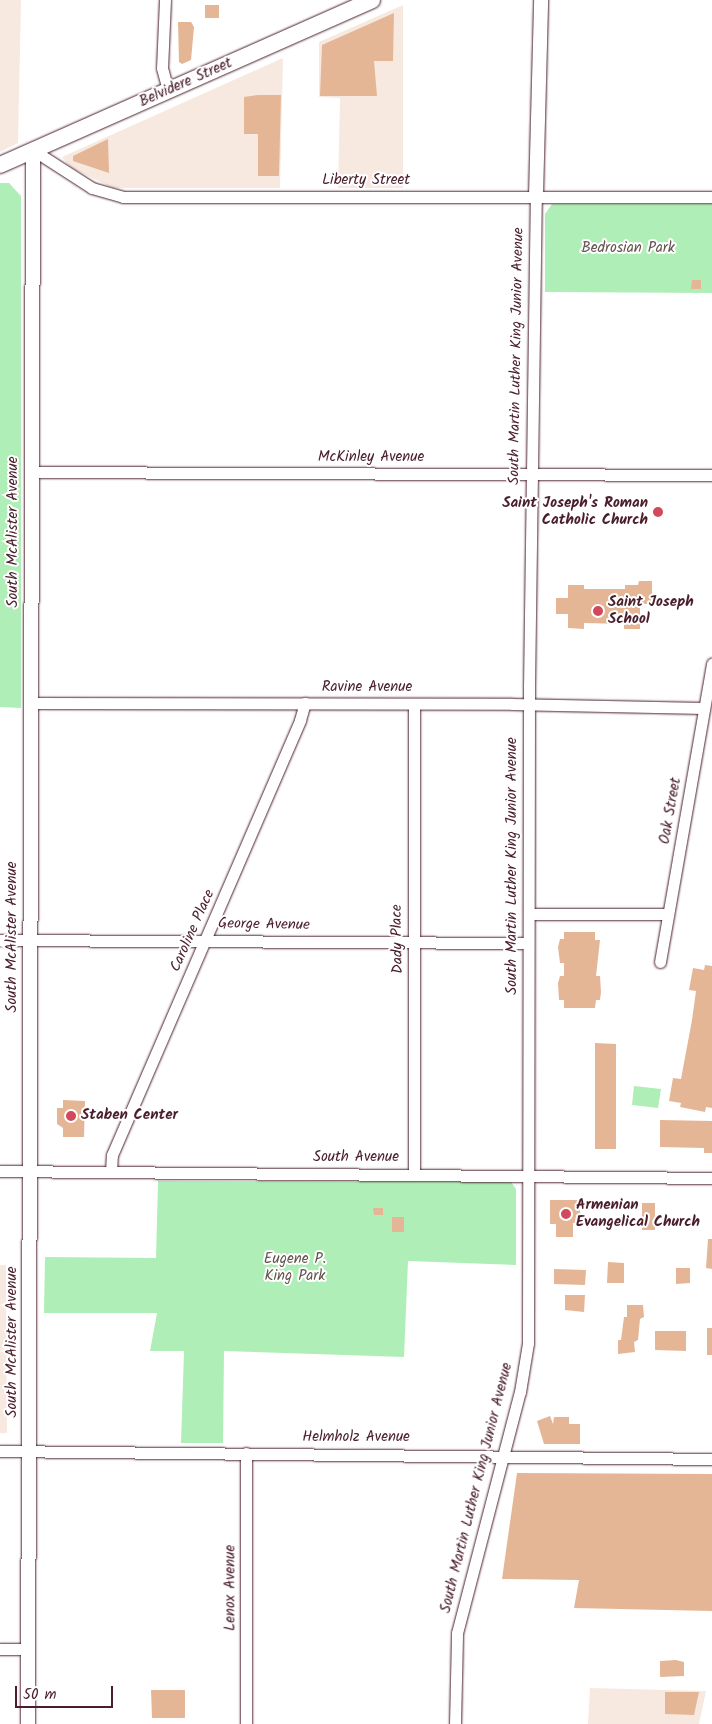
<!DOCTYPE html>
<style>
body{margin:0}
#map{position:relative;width:712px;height:1724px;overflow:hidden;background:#fff;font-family:Kalam,sans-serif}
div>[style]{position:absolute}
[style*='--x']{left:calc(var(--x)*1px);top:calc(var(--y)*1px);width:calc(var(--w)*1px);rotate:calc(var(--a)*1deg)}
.built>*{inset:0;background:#f7e9df}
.green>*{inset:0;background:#afefb7}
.building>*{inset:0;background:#e5b695}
.roads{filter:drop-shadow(0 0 1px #4a1f2b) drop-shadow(0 0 1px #4a1f2b)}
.minor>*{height:11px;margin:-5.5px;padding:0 5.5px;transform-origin:5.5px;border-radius:5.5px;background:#fff}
.tertiary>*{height:14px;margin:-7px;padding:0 7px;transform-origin:7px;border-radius:7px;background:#fff}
.secondary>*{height:16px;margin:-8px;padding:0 8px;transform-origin:8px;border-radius:8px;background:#fff}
.dots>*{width:14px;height:14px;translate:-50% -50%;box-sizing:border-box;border:2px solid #fff;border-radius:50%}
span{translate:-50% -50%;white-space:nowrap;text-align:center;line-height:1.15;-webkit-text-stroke:4px #fff;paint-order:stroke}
.street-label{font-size:15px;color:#4a1f2b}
.park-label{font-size:15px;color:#63534e}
.poi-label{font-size:15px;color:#4a1f2b;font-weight:700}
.right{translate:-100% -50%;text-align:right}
.left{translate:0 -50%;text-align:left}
.scale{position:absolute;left:15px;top:1686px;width:98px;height:22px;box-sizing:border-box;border:2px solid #4a1f2b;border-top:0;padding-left:6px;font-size:15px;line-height:18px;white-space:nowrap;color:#4a1f2b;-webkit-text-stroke:4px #fff;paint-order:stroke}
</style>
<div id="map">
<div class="built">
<i style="clip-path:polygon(0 0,21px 0,18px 143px,0 152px)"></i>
<i style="clip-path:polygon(403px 5px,403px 188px,338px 188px,340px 98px,319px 97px,319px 42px)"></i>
<i style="clip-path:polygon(283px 58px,280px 188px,113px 188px,70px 167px,62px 157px)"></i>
<i style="clip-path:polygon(0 1265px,6px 1265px,7px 1433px,0 1433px)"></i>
<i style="clip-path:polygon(590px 1688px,706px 1691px,699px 1724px,588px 1724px)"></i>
</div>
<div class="green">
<i style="clip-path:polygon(0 183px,9px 183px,21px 196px,21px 708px,0 707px)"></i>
<i style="clip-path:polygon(552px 204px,712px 204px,712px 293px,545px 292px,545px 214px)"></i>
<i style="clip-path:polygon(634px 1086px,661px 1089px,658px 1108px,632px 1105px)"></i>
<i style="clip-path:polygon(158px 1181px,511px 1182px,516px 1189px,516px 1265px,408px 1261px,404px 1357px,224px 1351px,223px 1443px,181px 1443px,184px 1351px,150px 1351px,157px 1313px,44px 1313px,45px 1257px,156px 1258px)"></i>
</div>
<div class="building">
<i style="clip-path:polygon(205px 5px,219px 5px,219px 18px,205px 18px)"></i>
<i style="clip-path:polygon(394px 13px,393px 61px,374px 61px,377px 96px,320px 96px,322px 45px)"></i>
<i style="clip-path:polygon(178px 22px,191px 22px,194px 27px,191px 60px,182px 64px,179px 62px)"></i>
<i style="clip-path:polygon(258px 95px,281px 95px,279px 176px,258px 176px,258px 134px,244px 134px,244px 97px)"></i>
<i style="clip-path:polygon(108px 139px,109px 173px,73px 161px,73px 156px)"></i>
<i style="clip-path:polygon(692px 280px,701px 280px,701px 289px,691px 289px)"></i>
<i style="clip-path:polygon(639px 581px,652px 581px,652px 604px,640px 604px,640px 629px,624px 629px,624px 624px,584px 623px,584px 629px,568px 628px,568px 614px,556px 614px,556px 598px,568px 598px,568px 585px,584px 585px,584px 589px,625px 589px,625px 585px,638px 585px)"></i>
<i style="clip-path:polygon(564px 932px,595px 932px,595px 940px,600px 940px,596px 976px,600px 976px,601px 992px,600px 1000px,596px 1000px,595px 1008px,564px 1008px,564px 1000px,559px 1000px,558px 983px,560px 976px,564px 976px,564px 963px,560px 963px,558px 947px,560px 939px,564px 939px)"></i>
<i style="clip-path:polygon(705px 965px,712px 966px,712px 1108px,706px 1107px,705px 1112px,680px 1107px,681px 1103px,669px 1101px,673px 1078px,681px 1079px,692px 1020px,696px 991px,689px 990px,693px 968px,704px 970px)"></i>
<i style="clip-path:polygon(595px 1043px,616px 1044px,616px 1149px,595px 1149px)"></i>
<i style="clip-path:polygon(63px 1100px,85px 1101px,84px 1137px,63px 1137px,63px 1128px,57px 1124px,57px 1108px,63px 1108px)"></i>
<i style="clip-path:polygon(660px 1120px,712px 1121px,712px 1153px,704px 1153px,704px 1148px,660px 1147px)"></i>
<i style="clip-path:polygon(550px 1200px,580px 1200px,580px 1223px,573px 1223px,573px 1237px,556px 1237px,556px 1224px,550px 1224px)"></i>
<i style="clip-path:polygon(642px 1203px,655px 1203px,655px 1230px,642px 1230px)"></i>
<i style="clip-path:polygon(373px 1208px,383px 1208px,383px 1215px,374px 1215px)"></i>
<i style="clip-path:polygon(392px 1217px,404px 1217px,404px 1232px,392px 1232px)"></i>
<i style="clip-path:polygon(708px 1239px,712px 1239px,712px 1269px,706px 1268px)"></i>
<i style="clip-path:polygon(608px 1262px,624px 1263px,624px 1283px,607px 1283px)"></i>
<i style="clip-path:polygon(676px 1268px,690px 1268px,690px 1283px,676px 1284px)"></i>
<i style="clip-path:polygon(554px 1269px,586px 1270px,585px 1285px,554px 1284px)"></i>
<i style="clip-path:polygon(565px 1295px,585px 1295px,584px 1312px,565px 1310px)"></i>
<i style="clip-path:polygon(627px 1305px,643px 1305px,644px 1317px,640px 1319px,638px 1340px,634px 1342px,635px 1352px,618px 1354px,618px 1340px,621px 1340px,624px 1317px,627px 1317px)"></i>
<i style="clip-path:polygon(707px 1328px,712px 1328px,712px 1355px,707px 1355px)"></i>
<i style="clip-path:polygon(655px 1331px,686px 1331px,686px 1351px,655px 1350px)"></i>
<i style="clip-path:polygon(550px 1416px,553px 1424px,554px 1417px,569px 1417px,569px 1424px,580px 1424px,580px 1444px,544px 1444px,537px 1421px)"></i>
<i style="clip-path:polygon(517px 1473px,712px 1474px,712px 1611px,574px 1608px,579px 1580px,502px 1579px)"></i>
<i style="clip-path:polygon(676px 1660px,684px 1662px,684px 1676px,660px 1677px,660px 1661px)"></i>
<i style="clip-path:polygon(151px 1690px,185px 1690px,185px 1718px,152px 1718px)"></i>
<i style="clip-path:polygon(665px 1692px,699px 1692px,694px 1715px,665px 1714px)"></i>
</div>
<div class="roads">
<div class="minor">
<i style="--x:165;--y:0;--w:68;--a:92.5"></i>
<i style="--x:162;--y:68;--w:24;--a:75"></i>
<i style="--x:33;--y:150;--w:70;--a:32.8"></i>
<i style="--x:92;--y:188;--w:32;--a:16"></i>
<i style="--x:123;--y:197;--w:589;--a:0"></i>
<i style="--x:30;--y:472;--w:682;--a:0.25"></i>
<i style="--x:30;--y:703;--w:482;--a:0.1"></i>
<i style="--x:512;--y:704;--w:192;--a:1.2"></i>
<i style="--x:414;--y:704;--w:469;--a:90"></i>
<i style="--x:529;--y:914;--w:139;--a:0"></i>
<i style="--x:0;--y:940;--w:528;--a:0.33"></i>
<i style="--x:660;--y:962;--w:303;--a:-80.1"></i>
<i style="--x:0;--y:1171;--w:712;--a:0.56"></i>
<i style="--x:111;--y:1172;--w:17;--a:-87"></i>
<i style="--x:112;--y:1155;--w:474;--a:-66.6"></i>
<i style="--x:300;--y:720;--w:18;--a:-74"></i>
<i style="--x:0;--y:1451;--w:712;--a:0.64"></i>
<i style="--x:0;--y:1649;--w:28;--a:0"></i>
<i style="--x:246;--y:1724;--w:271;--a:-90"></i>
<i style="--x:455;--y:1724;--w:91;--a:-88.7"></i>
<i style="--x:457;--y:1633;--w:249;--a:-75.4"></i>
<i style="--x:520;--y:1392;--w:50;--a:-80.7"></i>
<i style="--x:528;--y:1343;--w:656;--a:-89.91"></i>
<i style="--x:529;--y:687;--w:491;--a:-89.2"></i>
</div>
<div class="tertiary">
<i style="--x:536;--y:196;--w:196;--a:-88.5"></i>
<i style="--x:28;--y:1724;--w:1574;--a:-89.82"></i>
</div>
<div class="secondary">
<i style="--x:0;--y:165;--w:407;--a:-23.9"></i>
</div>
</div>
<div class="dots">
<i style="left:658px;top:512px;background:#d1495b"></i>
<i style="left:598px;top:611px;background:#d1495b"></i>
<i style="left:71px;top:1116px;background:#d1495b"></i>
<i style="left:566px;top:1214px;background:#d1495b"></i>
</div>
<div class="street-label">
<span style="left:186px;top:83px;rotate:-24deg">Belvidere Street</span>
<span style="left:366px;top:181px">Liberty Street</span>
<span style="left:517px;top:356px;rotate:-89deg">South Martin Luther King Junior Avenue</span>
<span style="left:371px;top:458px">McKinley Avenue</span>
<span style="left:14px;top:532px;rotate:-90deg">South McAlister Avenue</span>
<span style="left:367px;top:688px">Ravine Avenue</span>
<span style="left:671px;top:811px;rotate:-80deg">Oak Street</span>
<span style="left:513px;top:866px;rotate:-90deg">South Martin Luther King Junior Avenue</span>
<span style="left:264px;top:925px;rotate:1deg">George Avenue</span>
<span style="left:193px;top:931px;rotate:-66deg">Caroline Place</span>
<span style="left:13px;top:937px;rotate:-90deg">South McAlister Avenue</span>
<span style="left:398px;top:939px;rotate:-91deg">Dady Place</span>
<span style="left:356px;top:1158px">South Avenue</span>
<span style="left:13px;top:1342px;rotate:-90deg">South McAlister Avenue</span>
<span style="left:356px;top:1438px">Helmholz Avenue</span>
<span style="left:477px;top:1488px;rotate:-76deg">South Martin Luther King Junior Avenue</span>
<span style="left:231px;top:1588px;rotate:-90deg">Lenox Avenue</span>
</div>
<div class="park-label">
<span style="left:628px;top:249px">Bedrosian Park</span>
<span style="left:295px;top:1268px">Eugene P.<br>King Park</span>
</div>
<div class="poi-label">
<span class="right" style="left:648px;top:512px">Saint Joseph's Roman<br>Catholic Church</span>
<span class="left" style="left:608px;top:611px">Saint Joseph<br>School</span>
<span class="left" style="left:81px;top:1116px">Staben Center</span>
<span class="left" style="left:576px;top:1214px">Armenian<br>Evangelical Church</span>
</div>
<div class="scale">50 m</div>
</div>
